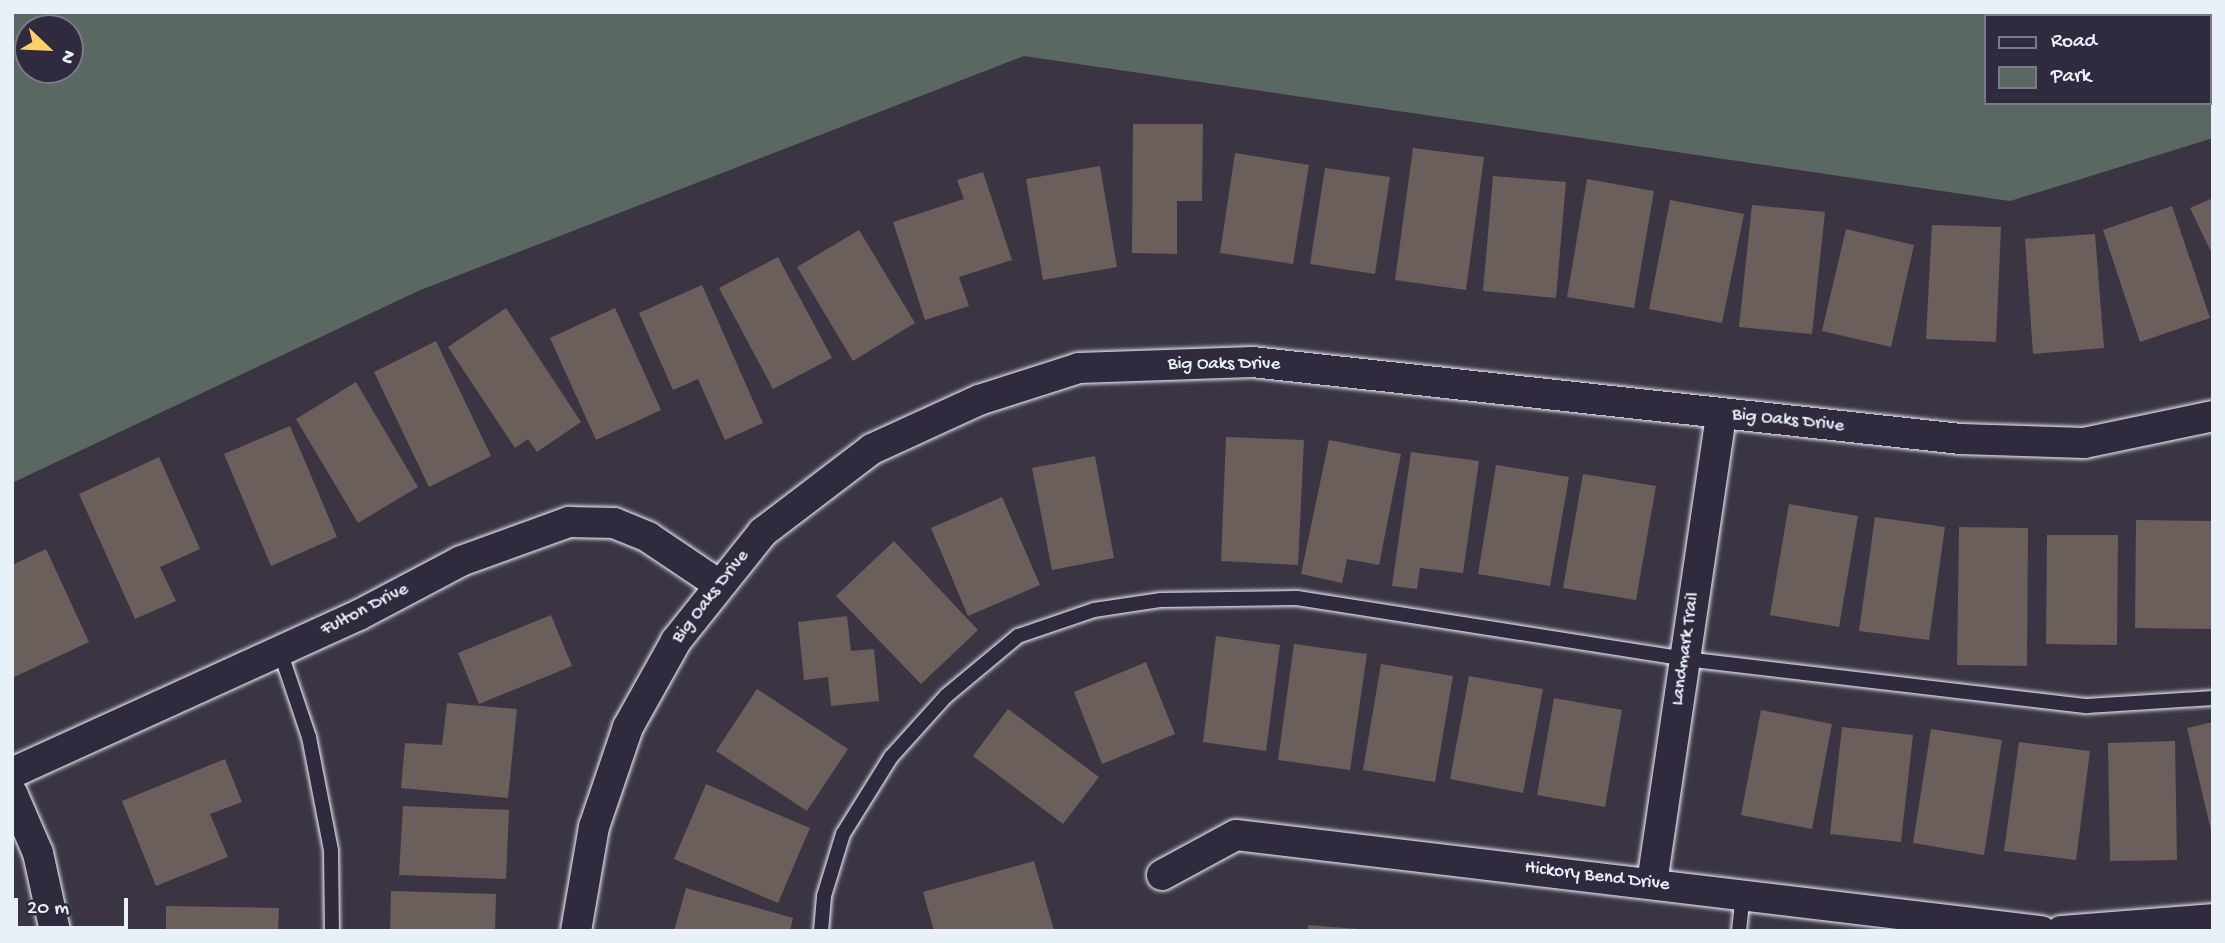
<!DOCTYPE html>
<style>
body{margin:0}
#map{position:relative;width:2225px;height:943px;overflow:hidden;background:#3b3543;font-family:"Gochi Hand",sans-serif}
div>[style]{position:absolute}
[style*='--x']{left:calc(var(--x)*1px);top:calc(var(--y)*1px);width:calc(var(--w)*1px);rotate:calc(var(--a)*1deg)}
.green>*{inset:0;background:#596961}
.building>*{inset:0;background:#6a5f5a}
.roads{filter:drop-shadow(0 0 2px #e8f1f8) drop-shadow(0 0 2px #e8f1f8)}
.service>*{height:14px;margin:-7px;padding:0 7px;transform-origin:7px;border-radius:7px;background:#2f2a3d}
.minor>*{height:30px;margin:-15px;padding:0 15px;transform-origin:15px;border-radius:15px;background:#2f2a3d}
span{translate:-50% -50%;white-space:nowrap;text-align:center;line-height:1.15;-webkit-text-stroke:7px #2f2a3d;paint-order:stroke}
.street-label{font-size:19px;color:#e8f1f8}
.frame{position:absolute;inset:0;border:14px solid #e8f1f8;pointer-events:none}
.legend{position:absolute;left:1984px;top:14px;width:228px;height:91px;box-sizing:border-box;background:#2f2a3d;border:2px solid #797a88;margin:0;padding:9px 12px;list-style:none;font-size:21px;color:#e8f1f8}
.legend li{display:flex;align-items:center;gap:14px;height:35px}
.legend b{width:35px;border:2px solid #797a88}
.north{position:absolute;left:14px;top:14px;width:70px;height:70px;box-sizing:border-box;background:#2f2a3d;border:2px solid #797a88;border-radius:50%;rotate:113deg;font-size:19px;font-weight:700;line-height:28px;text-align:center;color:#e8f1f8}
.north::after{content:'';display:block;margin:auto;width:24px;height:32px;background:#ffd166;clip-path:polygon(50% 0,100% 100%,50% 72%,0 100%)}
.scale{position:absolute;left:14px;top:898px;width:114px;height:32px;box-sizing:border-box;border:4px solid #e8f1f8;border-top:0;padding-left:9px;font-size:21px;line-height:24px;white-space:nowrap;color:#e8f1f8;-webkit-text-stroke:5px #2f2a3d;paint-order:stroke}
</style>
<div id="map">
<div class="green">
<i style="clip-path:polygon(evenodd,12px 12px,2213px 12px,2213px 138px,2010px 201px,1024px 56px,418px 291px,12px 483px,12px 12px,1985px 16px,2209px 16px,2209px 103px,1985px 103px,1985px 16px,12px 12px,28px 28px,70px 28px,70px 70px,28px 70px,28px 28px)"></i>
</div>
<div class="building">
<i style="clip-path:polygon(1133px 124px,1203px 124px,1202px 201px,1177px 201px,1177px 254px,1132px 253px)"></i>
<i style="clip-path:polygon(1413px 148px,1484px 157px,1466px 290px,1395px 280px)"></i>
<i style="clip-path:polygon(1235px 153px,1309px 165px,1293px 264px,1220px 253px)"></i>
<i style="clip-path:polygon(1100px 166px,1117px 267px,1043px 280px,1026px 179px)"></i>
<i style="clip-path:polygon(1325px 168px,1390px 177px,1375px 274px,1310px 264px)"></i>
<i style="clip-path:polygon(983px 172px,1012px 260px,959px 277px,969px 306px,925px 320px,893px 222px,964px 199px,957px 180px)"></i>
<i style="clip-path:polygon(1493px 176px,1566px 182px,1556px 298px,1483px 291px)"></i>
<i style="clip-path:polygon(1587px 179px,1654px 191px,1634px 308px,1567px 297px)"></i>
<i style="clip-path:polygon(2213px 198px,2213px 256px,2190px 208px)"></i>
<i style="clip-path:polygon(1670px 200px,1744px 214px,1722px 323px,1649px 309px)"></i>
<i style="clip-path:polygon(1752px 205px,1825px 212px,1812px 334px,1739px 327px)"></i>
<i style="clip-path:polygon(2172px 206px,2210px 318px,2140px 342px,2103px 230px)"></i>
<i style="clip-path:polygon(1932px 225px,2001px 227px,1996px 342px,1926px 339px)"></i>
<i style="clip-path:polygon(1846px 229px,1914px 245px,1891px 347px,1822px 331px)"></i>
<i style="clip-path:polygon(859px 230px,915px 323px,853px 361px,797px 267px)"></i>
<i style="clip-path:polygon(2095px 234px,2104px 348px,2033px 354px,2025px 239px)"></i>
<i style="clip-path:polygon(778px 257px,832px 358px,773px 389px,719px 288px)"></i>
<i style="clip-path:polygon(702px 285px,763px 423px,725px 440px,698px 379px,673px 390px,639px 313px)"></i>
<i style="clip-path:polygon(506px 308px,581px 422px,537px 452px,528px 439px,515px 448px,448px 347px)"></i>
<i style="clip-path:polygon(615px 308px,661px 410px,596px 440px,550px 338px)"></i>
<i style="clip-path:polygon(436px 341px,491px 456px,429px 487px,374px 372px)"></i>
<i style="clip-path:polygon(356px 382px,418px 487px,358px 523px,296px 419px)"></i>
<i style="clip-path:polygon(290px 426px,337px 537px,271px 566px,224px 454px)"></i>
<i style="clip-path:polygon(1226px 437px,1304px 440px,1298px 565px,1221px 561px)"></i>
<i style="clip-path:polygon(1329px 440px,1401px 454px,1379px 565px,1347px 559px,1342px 583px,1301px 574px)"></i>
<i style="clip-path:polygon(1411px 452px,1479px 461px,1463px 573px,1420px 568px,1417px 589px,1392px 586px)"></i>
<i style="clip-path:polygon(1095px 456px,1114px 558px,1052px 570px,1032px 468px)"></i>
<i style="clip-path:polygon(159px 457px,200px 549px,160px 567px,176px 601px,135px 619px,79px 494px)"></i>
<i style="clip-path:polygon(1496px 465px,1569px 477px,1550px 586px,1478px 574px)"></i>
<i style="clip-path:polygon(1583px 474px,1656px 486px,1636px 600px,1563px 588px)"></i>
<i style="clip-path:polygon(1002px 497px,1040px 585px,968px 616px,931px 528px)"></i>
<i style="clip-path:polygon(1789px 504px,1858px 516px,1839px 627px,1770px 615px)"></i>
<i style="clip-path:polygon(1875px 517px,1945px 527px,1929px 640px,1859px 631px)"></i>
<i style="clip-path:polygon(2136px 520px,2211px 521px,2211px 629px,2135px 628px)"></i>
<i style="clip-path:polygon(1959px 527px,2028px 528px,2027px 666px,1957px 665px)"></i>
<i style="clip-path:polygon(2047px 535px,2118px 535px,2117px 645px,2046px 644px)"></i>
<i style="clip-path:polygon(894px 541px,978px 630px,921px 684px,836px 596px)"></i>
<i style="clip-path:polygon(46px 549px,89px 642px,12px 678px,12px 565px)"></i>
<i style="clip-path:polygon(551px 615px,572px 666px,479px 704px,458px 653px)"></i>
<i style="clip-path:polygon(847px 616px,851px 651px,874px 649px,879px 701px,831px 706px,828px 677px,804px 680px,798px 622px)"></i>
<i style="clip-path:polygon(1216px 636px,1280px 645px,1266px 751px,1203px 742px)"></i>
<i style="clip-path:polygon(1294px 644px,1367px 654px,1350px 770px,1278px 760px)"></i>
<i style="clip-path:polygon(1146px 662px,1175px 734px,1102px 764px,1074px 692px)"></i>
<i style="clip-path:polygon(1381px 664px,1453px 676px,1435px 782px,1363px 770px)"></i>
<i style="clip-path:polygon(1469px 676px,1543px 689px,1523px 793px,1450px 779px)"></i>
<i style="clip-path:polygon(757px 689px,848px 749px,807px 811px,716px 751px)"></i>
<i style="clip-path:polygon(1554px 698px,1622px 710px,1605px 807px,1537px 795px)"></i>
<i style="clip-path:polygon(447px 703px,517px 709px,508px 798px,401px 788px,405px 743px,442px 745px)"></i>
<i style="clip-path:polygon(1008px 709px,1099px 777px,1063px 824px,973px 756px)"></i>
<i style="clip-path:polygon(1761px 710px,1832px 724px,1812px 829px,1741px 815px)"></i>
<i style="clip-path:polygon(2213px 722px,2213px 835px,2212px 835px,2187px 728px)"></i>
<i style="clip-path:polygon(1842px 727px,1913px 735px,1901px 842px,1830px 834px)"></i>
<i style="clip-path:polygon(1931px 729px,2002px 740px,1984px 855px,1913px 843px)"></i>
<i style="clip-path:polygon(2175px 741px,2177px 860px,2110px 861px,2108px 743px)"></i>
<i style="clip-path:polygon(2019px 742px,2090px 751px,2076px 860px,2004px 851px)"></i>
<i style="clip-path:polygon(225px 759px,242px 802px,210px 814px,228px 857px,156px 886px,122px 801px)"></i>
<i style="clip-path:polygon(706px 784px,810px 828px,778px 903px,674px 859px)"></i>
<i style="clip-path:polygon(403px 806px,509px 810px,506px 879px,399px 875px)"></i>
<i style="clip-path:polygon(1034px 861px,1054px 930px,934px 931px,923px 892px)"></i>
<i style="clip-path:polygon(686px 888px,793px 918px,790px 931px,674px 931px)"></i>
<i style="clip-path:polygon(391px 891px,496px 894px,495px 931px,390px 931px)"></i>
<i style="clip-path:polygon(166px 906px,279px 908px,278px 931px,166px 931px)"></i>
<i style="clip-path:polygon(1308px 925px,1358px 929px,1358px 931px,1308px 931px)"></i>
</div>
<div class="roads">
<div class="service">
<i style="--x:280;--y:651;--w:91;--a:71.4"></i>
<i style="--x:309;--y:737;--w:115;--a:79"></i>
<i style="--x:331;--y:850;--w:81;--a:89.3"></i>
<i style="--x:821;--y:931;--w:35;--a:-85"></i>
<i style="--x:824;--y:896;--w:65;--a:-73"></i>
<i style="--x:843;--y:834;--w:91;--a:-58.1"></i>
<i style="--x:891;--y:757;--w:82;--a:-48"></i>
<i style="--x:946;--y:696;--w:94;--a:-39.8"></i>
<i style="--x:1018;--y:636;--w:80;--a:-18.9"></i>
<i style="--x:1094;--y:610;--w:68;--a:-8.5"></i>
<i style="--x:1161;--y:600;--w:136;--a:-0.8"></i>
<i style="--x:1297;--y:598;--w:393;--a:8.9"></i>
<i style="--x:1685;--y:659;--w:405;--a:6.7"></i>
<i style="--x:2087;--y:706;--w:126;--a:-3.6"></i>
<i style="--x:1739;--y:931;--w:36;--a:-84"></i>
</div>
<div class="minor">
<i style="--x:12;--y:773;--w:381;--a:-24.5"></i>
<i style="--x:359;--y:615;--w:115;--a:-27.9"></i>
<i style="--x:461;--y:561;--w:115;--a:-19.9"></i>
<i style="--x:569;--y:522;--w:45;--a:1.3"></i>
<i style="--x:614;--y:523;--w:37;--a:22"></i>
<i style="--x:648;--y:537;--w:84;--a:33.9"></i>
<i style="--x:12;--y:793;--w:65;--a:66.6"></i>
<i style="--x:38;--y:853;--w:80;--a:77.7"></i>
<i style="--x:1162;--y:875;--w:84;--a:-28.4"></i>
<i style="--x:1236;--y:835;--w:811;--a:6.8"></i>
<i style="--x:1652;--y:883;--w:474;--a:-81.6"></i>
<i style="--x:576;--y:931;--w:106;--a:-80.2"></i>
<i style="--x:594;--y:827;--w:106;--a:-71.2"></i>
<i style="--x:628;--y:727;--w:98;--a:-60.8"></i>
<i style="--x:676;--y:641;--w:139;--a:-51.4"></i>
<i style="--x:763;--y:532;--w:137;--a:-37.3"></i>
<i style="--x:872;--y:449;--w:118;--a:-24.6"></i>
<i style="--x:979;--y:400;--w:105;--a:-17.7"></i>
<i style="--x:1079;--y:368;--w:173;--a:-2"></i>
<i style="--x:1252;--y:362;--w:713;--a:6.2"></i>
<i style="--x:1961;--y:439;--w:123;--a:1.9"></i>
<i style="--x:2084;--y:443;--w:132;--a:-11.8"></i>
<i style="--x:2061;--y:931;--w:152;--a:-4.5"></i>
</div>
</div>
<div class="street-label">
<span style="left:1224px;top:365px">Big Oaks Drive</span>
<span style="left:1788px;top:421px;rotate:6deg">Big Oaks Drive</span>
<span style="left:711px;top:597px;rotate:-52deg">Big Oaks Drive</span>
<span style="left:365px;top:610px;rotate:-27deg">Fulton Drive</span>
<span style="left:1686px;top:649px;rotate:-82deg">Landmark Trail</span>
<span style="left:1597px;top:877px;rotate:7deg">Hickory Bend Drive</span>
</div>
<div class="frame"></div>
<ul class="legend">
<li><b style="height:9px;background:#2f2a3d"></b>Road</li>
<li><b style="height:19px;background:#596961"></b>Park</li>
</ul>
<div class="north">N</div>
<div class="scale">20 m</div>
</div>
